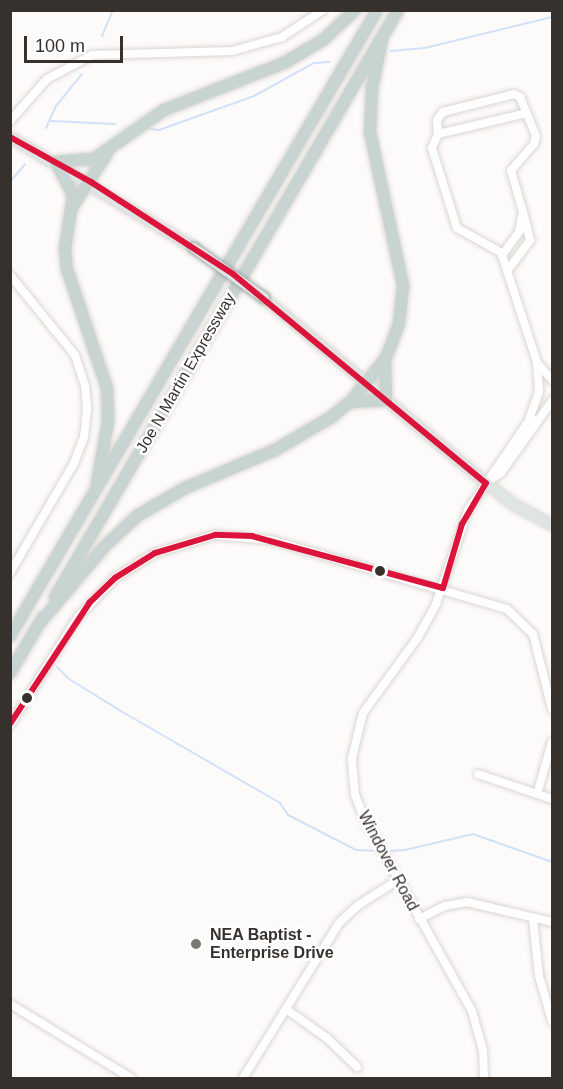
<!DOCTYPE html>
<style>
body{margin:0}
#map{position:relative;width:563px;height:1089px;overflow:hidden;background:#fdfbfa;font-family:Arial,sans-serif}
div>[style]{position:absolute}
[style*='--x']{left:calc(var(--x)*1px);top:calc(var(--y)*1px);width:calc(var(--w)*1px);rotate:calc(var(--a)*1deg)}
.stream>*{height:2px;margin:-1px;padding:0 1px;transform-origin:1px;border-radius:1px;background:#d1e1f7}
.roads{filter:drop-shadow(0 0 2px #dad6d2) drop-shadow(0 0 2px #dad6d2)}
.minor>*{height:8px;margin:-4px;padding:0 4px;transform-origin:4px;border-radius:4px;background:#fffefe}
.major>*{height:10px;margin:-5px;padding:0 5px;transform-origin:5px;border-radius:5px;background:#dee5e4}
.highway>*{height:12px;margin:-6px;padding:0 6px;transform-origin:6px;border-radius:6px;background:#c8d4d2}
.bridges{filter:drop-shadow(0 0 2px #9fa9a6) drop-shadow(0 0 2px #9fa9a6)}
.major-bridge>*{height:10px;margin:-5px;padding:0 5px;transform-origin:5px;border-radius:5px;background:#dee5e4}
.bus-1>*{height:6px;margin:-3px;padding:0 3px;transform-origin:3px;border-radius:3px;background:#dc143c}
.dots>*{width:16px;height:16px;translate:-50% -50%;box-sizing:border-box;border:3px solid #fff;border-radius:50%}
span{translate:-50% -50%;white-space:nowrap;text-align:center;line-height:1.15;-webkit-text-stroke:5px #fff;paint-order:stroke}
.street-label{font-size:16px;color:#37312e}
.poi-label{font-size:16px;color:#37312e;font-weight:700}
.left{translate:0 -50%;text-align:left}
.frame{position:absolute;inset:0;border:12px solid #37312e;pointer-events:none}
.scale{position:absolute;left:24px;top:36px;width:99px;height:27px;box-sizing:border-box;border:3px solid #37312e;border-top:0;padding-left:8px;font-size:18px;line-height:21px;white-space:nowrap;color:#37312e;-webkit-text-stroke:4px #fff;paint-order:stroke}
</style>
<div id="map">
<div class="stream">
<i style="--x:102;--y:36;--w:28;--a:-67"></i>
<i style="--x:391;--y:51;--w:34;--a:-5"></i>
<i style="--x:425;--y:48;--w:131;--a:-13.7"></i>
<i style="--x:51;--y:121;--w:64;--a:2.7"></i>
<i style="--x:46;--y:128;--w:24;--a:-66"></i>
<i style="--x:56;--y:106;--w:41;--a:-50.9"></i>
<i style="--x:150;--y:129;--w:9;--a:6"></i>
<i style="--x:159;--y:130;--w:101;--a:-19.7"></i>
<i style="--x:254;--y:96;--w:68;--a:-28.8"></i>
<i style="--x:314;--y:63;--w:15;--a:-4"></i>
<i style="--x:10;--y:182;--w:23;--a:-50"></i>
<i style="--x:57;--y:667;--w:17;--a:45"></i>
<i style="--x:69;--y:679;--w:67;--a:31.6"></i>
<i style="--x:126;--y:714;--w:178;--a:30"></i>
<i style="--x:280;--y:803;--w:14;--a:56"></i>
<i style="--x:288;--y:815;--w:76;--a:27.2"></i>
<i style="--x:356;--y:850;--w:20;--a:3"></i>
<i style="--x:389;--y:851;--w:16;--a:-4"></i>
<i style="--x:405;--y:850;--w:70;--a:-13.2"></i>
<i style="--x:473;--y:834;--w:84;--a:19.5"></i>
</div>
<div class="roads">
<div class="minor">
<i style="--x:10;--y:121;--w:56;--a:-48.6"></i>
<i style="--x:47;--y:79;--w:51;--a:-28.1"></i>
<i style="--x:92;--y:55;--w:140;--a:-1.6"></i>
<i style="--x:232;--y:51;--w:52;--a:-15.6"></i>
<i style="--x:282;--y:37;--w:49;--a:-33.4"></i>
<i style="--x:438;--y:134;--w:14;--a:-94"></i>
<i style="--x:437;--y:120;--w:10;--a:-53"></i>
<i style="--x:443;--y:112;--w:73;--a:-14.2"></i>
<i style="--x:514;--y:94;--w:7;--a:27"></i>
<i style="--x:520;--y:97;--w:42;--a:67.7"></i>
<i style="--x:536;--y:136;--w:8;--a:104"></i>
<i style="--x:534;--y:144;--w:35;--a:131"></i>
<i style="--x:511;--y:170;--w:44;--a:74.1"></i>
<i style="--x:523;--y:212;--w:20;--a:101"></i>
<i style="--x:519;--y:232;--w:29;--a:126"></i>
<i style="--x:502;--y:255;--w:113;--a:71.9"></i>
<i style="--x:537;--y:362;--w:30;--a:86"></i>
<i style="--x:539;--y:392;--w:32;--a:110"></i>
<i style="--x:502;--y:253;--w:51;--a:-150.9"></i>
<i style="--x:457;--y:228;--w:84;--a:-107.4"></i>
<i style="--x:432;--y:148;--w:15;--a:-67"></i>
<i style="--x:438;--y:134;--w:91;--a:-13.3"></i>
<i style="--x:507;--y:271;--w:39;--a:-53"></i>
<i style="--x:530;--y:240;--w:29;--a:-104"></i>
<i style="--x:10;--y:275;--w:103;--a:50.9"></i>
<i style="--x:75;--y:355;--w:32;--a:72"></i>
<i style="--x:85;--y:385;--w:24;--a:85"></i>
<i style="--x:87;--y:409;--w:28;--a:96"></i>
<i style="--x:84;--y:437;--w:30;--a:111"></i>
<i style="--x:73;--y:465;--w:125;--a:120.3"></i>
<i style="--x:539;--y:365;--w:20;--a:49"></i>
<i style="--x:489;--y:481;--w:14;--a:-34"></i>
<i style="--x:501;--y:473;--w:88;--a:-54.7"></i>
<i style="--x:10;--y:725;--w:128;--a:-57.8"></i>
<i style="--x:78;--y:617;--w:54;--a:-46.5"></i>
<i style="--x:115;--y:578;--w:47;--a:-32"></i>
<i style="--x:155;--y:553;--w:63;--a:-16.7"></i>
<i style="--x:215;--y:535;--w:56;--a:5.1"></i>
<i style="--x:271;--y:540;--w:246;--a:16.3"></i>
<i style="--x:507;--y:609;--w:36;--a:44"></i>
<i style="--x:533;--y:634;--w:77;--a:75.8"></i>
<i style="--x:478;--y:774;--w:78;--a:18.7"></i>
<i style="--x:537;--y:794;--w:54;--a:-73.9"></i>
<i style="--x:419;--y:919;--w:29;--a:-27"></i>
<i style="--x:445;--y:906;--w:22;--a:-10"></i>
<i style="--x:467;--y:902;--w:87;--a:13.2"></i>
<i style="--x:533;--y:919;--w:57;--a:84"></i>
<i style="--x:539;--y:976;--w:47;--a:73.9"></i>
<i style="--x:10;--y:1004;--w:142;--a:31.4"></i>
<i style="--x:286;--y:1009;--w:50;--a:35.3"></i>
<i style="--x:327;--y:1038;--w:42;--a:44"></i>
<i style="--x:243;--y:1078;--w:182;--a:-58.2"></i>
<i style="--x:339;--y:923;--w:25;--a:-43"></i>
<i style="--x:357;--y:906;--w:49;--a:-32.4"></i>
<i style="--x:484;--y:1078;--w:28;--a:-92"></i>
<i style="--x:483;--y:1050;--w:41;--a:-105.8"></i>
<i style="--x:472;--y:1011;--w:221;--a:-119.2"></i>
<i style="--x:364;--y:818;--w:25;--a:-111"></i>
<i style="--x:355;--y:795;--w:37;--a:-95"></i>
<i style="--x:352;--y:758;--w:46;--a:-76.3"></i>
<i style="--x:363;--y:713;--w:94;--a:-54.1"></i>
<i style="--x:418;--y:637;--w:38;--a:-61"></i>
<i style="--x:436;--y:604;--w:99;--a:-71.2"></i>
<i style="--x:468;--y:510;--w:103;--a:-55.7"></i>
<i style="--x:526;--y:425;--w:14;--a:-25"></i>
</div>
<div class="major">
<i style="--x:10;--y:137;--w:215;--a:31.1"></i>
<i style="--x:264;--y:298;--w:289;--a:39.8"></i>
<i style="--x:486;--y:483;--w:36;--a:38"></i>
<i style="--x:514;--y:505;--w:43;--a:27.8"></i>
</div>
<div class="highway">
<i style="--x:56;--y:162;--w:38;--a:63"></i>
<i style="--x:73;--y:196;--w:53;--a:98.7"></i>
<i style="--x:65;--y:248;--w:21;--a:85"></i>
<i style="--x:67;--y:269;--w:126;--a:71.4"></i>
<i style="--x:107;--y:388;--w:34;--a:88"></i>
<i style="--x:108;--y:422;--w:62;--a:100.2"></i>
<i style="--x:56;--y:162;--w:38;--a:-5"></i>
<i style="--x:94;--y:159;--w:85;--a:-35"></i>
<i style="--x:164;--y:110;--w:129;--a:-21.4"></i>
<i style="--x:284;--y:63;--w:45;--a:-30.5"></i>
<i style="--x:323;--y:40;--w:44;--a:-43.2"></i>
<i style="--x:73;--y:206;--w:63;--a:-57.3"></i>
<i style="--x:350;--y:402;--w:36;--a:-3"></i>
<i style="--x:386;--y:400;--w:41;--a:-91.4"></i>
<i style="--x:55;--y:597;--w:680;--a:-59.7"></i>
<i style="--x:39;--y:624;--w:101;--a:-49.8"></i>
<i style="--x:104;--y:547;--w:45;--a:-43.2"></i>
<i style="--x:137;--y:516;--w:56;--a:-30.3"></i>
<i style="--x:185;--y:488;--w:98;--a:-22.9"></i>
<i style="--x:275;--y:450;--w:64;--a:-30.2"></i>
<i style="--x:330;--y:418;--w:26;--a:-39"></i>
<i style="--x:350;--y:402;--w:57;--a:-50.7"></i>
<i style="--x:386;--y:358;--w:36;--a:-69"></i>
<i style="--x:399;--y:324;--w:39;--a:-84"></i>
<i style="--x:403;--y:285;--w:157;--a:-102.2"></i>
<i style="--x:370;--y:132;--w:44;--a:-87.4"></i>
<i style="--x:372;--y:88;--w:50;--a:-78.5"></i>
<i style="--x:10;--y:636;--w:726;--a:-59.62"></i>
<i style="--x:10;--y:673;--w:65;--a:-59.5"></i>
</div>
</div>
<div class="bridges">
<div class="major-bridge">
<i style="--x:194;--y:248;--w:86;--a:35.5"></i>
</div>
</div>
<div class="bus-1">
<i style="--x:10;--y:137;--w:93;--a:29.1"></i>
<i style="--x:91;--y:182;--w:169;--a:32.9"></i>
<i style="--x:233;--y:274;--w:328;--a:39.6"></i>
<i style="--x:486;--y:483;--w:48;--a:120.3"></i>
<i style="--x:462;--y:524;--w:67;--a:106.5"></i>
<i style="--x:443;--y:588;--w:198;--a:-164.8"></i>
<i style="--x:252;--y:536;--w:37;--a:-178"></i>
<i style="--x:215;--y:535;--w:63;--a:163.3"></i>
<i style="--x:155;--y:553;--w:47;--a:148"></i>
<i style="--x:115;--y:578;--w:35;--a:136"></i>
<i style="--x:90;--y:602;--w:146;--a:123.3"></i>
</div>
<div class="dots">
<i style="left:380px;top:571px;background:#37312e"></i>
<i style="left:27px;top:698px;background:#37312e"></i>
<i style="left:196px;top:944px;background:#7c7875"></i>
</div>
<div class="street-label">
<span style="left:186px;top:373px;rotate:-60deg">Joe N Martin Expressway</span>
<span style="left:388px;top:861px;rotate:62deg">Windover Road</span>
</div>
<div class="poi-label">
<span class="left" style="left:210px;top:944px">NEA Baptist -<br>Enterprise Drive</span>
</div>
<div class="frame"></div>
<div class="scale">100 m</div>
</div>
